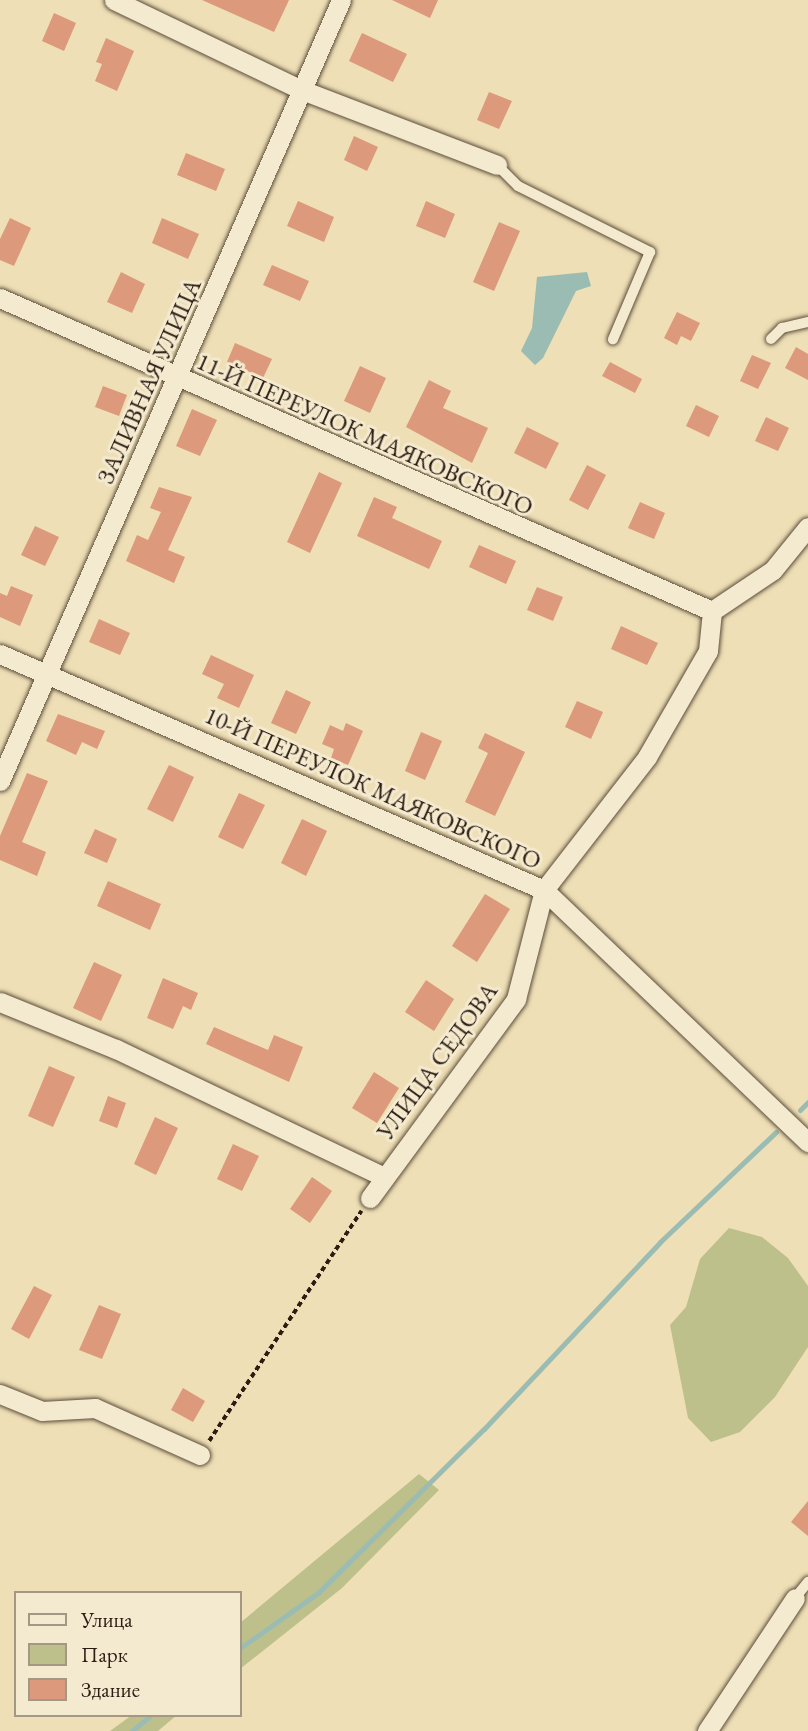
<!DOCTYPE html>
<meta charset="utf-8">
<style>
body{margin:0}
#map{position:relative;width:808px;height:1731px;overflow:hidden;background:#eedfb6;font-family:"EB Garamond",serif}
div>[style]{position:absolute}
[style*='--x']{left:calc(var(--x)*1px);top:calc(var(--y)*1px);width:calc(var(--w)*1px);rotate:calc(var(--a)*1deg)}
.green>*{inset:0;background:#bec08b}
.water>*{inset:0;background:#9abcb3}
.stream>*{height:5px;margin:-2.5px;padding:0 2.5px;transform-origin:2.5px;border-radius:2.5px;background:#9abcb3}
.building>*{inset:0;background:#dc997b}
.path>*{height:3.5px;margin-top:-1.75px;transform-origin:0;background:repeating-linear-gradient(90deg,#2c1c11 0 5px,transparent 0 8.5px)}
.roads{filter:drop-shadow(0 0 2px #5c4d3a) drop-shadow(0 0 2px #5c4d3a)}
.lane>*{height:10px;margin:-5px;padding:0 5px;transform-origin:5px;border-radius:5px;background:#f4ead0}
.street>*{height:19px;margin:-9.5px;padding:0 9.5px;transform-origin:9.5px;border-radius:9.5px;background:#f4ead0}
span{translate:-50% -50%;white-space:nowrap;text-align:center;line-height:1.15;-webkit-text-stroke:6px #f4ead0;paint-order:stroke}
.street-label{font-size:24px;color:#2c1c11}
.legend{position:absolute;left:14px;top:1591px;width:228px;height:126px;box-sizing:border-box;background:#f4ead0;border:2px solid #a49884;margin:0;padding:9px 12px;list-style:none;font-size:21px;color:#2c1c11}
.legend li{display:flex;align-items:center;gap:14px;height:35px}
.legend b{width:35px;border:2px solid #a49884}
</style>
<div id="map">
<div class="green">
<i style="clip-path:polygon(729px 1228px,762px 1237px,788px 1258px,808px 1286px,808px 1347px,775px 1397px,740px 1432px,711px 1442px,688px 1418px,670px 1325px,686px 1307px,700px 1259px)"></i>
<i style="clip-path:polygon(419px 1474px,439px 1490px,342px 1588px,240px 1669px,240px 1623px)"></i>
<i style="clip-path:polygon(132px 1715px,177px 1715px,158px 1731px,110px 1731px)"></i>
</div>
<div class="water">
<i style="clip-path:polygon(587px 272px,591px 286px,576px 291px,543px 358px,535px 365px,521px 351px,532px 328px,537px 277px)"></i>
</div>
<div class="stream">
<i style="--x:800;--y:1110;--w:11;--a:-45"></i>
<i style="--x:240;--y:1648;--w:97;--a:-35.3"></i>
<i style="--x:319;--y:1592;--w:232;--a:-44.7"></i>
<i style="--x:484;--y:1429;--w:257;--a:-46.7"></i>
<i style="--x:660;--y:1242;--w:160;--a:-43.5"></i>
<i style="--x:132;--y:1731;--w:25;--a:-40"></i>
</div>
<div class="building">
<i style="clip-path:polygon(202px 0,289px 0,274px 32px)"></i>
<i style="clip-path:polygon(392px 0,438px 0,430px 18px)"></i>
<i style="clip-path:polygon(54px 13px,76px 23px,64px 51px,42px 41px)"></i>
<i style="clip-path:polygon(362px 33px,407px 54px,393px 82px,349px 61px)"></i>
<i style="clip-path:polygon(106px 38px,134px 51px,117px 91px,95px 81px,102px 64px,96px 62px)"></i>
<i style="clip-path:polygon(489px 92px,512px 101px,499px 129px,477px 120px)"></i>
<i style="clip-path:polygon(354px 136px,378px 147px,367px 171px,344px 160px)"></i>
<i style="clip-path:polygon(186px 153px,225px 169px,216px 191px,177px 175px)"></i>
<i style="clip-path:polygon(298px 201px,334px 217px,324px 242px,287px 226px)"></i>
<i style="clip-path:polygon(426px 201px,455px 214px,445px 238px,416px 226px)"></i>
<i style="clip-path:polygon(10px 218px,31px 228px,14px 266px,0 260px,0 239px)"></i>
<i style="clip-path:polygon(162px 218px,199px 234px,188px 259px,152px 243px)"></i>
<i style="clip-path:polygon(499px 222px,520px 231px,494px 291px,473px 282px)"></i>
<i style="clip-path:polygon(272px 265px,309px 281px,300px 301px,263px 285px)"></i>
<i style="clip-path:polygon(121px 272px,145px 284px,132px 313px,107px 302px)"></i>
<i style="clip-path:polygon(677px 312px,700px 323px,691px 341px,681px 336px,677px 345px,664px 338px)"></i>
<i style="clip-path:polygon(235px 343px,272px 359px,263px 378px,227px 362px)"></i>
<i style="clip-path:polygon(796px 347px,808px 354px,808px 380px,785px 368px)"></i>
<i style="clip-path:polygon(752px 355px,771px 363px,758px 389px,740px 381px)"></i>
<i style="clip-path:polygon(610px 362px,642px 379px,635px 393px,602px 376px)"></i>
<i style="clip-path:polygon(360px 366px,386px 378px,370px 413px,344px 401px)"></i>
<i style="clip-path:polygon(429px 380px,451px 391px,443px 408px,488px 428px,472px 463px,406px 427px)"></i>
<i style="clip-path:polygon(103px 386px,127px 395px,119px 416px,95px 407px)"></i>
<i style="clip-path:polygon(696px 405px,719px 416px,709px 437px,686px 426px)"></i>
<i style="clip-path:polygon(192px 409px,217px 420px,200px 456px,176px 446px)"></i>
<i style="clip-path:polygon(766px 417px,789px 428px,778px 451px,755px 441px)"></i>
<i style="clip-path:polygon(527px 427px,559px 443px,546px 469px,514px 453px)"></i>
<i style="clip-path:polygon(587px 465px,606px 475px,588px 510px,569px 500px)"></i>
<i style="clip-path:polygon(319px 472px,342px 483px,310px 553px,287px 542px)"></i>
<i style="clip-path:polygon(159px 487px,192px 497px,168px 550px,185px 557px,174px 583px,126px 561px,137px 535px,148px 540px,161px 512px,150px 508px)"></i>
<i style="clip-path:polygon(374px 497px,397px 507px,392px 518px,442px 541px,429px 569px,357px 536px)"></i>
<i style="clip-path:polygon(640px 502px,665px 513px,654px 539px,628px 528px)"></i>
<i style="clip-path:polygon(35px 526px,59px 537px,45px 566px,21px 555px)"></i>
<i style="clip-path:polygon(479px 545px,516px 561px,506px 584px,469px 567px)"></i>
<i style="clip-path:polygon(11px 586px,33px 595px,20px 626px,0 617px,0 593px,7px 596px)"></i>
<i style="clip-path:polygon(537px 587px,563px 597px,553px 621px,527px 610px)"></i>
<i style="clip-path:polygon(99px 619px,130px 633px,120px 655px,89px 642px)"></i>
<i style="clip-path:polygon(621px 626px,658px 643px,647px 665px,611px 649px)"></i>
<i style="clip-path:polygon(211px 655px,254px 675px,239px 708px,217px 698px,224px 684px,202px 674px)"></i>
<i style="clip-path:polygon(286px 690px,311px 702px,296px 734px,271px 723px)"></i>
<i style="clip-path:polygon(577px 701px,603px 712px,591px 739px,565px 727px)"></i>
<i style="clip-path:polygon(58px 714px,105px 731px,97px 749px,82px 742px,76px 755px,46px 741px)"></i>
<i style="clip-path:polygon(346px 723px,363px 731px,348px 765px,331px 758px,334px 749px,322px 744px,330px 725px,343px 731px)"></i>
<i style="clip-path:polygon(421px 732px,442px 741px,425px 780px,405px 771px)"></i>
<i style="clip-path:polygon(485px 733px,525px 752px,495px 816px,465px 802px,488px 753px,478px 748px)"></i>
<i style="clip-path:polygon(169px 765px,194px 777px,173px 822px,147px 809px)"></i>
<i style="clip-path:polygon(27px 773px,48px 781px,22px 842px,46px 852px,37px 876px,0 860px,0 836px)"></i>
<i style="clip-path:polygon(239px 793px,265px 805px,243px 849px,218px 837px)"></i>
<i style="clip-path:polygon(302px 819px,327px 831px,306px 876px,281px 863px)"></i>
<i style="clip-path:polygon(95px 829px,117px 839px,107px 863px,84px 853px)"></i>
<i style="clip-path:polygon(108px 881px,161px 904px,150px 930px,97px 906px)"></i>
<i style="clip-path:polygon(485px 894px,510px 909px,477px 962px,452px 946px)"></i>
<i style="clip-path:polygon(94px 962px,122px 975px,101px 1021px,73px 1008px)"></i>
<i style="clip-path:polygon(163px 978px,198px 993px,191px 1010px,183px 1006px,173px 1029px,147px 1018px)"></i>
<i style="clip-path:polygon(426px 980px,454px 999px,434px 1031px,405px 1012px)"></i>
<i style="clip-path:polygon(214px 1027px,268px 1050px,274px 1035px,303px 1047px,289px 1082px,206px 1044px)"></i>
<i style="clip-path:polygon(49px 1066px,75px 1077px,53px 1127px,28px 1116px)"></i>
<i style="clip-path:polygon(374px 1072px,399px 1088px,377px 1123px,352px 1108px)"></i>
<i style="clip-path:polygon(108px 1096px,126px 1103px,117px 1128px,99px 1121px)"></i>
<i style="clip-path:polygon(155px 1117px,178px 1128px,156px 1175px,134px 1164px)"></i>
<i style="clip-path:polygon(233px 1144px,259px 1156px,242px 1191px,217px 1179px)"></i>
<i style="clip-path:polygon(312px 1177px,332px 1191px,310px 1223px,290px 1209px)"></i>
<i style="clip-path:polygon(34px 1286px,52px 1295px,29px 1339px,11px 1329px)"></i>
<i style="clip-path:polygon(99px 1305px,121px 1314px,102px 1359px,79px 1350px)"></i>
<i style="clip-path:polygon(183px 1388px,205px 1401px,193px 1422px,171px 1410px)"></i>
<i style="clip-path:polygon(808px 1501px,808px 1536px,791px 1522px)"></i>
</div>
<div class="path">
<i style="--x:209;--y:1441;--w:276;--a:-56.5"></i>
</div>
<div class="roads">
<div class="lane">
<i style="--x:497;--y:165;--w:30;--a:45"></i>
<i style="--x:518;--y:186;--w:148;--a:26.6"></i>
<i style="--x:650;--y:252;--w:95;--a:113"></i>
<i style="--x:771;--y:339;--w:16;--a:-45"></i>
<i style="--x:782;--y:328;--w:27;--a:-13"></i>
<i style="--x:795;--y:1598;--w:21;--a:-51"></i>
</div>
<div class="street">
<i style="--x:114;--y:0;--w:208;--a:25.6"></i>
<i style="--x:302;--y:90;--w:209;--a:21"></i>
<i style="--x:0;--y:298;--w:778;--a:23.73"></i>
<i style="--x:712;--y:611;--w:73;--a:-33.9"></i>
<i style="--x:773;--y:570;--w:55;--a:-50.9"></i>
<i style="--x:0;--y:654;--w:593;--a:23.45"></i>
<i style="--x:544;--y:890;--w:365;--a:43.7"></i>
<i style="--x:0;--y:781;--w:852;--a:-66.41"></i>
<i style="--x:0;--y:1002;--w:125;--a:22.1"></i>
<i style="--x:116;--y:1049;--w:297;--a:25.5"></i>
<i style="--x:370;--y:1198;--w:247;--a:-53.7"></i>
<i style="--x:516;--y:999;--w:113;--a:-75.6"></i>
<i style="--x:544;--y:890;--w:168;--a:-52.2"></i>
<i style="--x:647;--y:757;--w:122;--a:-60.1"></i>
<i style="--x:708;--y:651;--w:40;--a:-84.3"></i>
<i style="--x:0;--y:1394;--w:45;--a:22"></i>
<i style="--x:42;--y:1411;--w:53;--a:-3.2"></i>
<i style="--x:95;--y:1408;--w:115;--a:24.1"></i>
<i style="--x:707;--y:1731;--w:159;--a:-56.5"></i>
</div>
</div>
<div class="street-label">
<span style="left:149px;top:381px;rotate:-66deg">ЗАЛИВНАЯ УЛИЦА</span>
<span style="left:365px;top:434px;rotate:24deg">11-Й ПЕРЕУЛОК МАЯКОВСКОГО</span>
<span style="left:373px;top:788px;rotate:24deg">10-Й ПЕРЕУЛОК МАЯКОВСКОГО</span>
<span style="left:437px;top:1061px;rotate:-54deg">УЛИЦА СЕДОВА</span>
</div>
<ul class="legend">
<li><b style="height:9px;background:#f4ead0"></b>Улица</li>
<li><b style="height:19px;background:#bec08b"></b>Парк</li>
<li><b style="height:19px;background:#dc997b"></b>Здание</li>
</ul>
</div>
